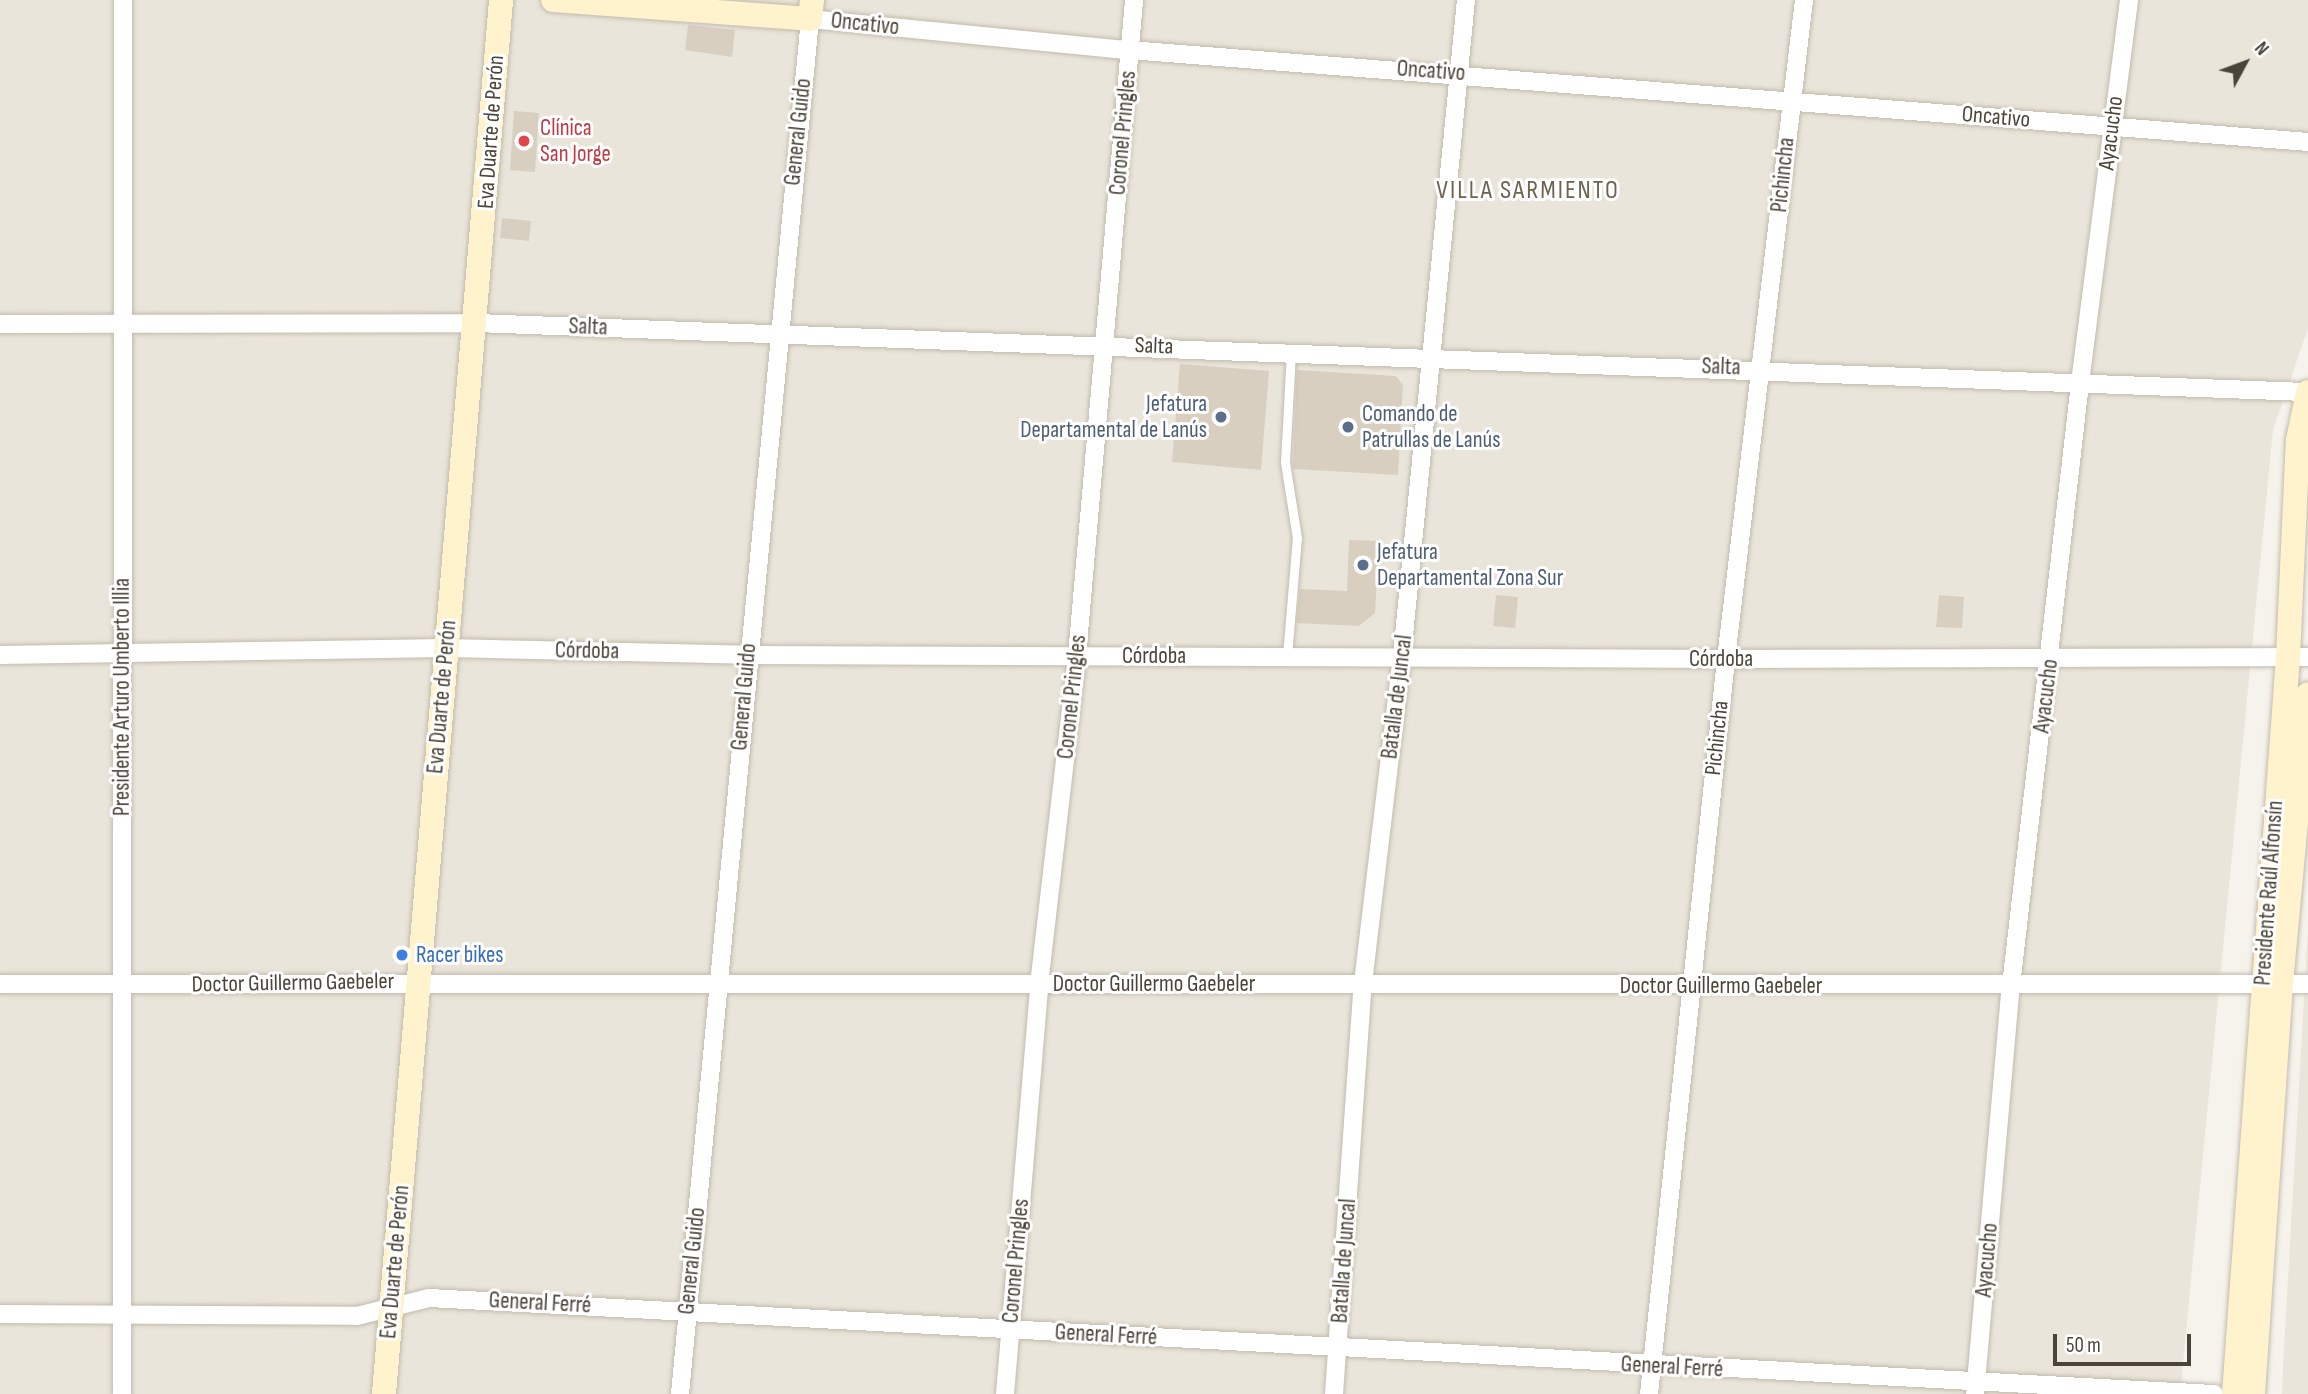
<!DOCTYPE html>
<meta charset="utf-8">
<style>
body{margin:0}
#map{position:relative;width:2308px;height:1394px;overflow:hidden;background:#f6f3ec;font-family:"Sofia Sans Condensed",sans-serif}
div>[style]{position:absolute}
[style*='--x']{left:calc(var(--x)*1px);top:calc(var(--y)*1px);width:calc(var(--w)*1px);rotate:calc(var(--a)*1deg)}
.residential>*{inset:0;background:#eae5da}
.building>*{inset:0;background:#d8cfc1}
.roads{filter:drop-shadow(0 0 2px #c2bbae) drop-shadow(0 0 2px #c2bbae)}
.service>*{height:9px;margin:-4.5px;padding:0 4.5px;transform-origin:4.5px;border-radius:4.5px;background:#fff}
.minor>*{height:18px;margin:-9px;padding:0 9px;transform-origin:9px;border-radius:9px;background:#fff}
.secondary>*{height:24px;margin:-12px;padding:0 12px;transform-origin:12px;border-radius:12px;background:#fff3cd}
.dots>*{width:19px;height:19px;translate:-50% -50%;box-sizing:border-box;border:4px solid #fff;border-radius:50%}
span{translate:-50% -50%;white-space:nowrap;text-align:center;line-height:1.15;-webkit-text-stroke:6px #fff;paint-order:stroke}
.street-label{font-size:23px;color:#4b4439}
.health-label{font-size:23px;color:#be3a42}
.left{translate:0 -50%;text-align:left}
.service-label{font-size:23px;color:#4e5e75}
.right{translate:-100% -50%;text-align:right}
.shop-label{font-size:23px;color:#366cbe}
.quarter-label{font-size:26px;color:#6e6250;letter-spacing:2px}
.north{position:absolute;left:2210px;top:28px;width:70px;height:70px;-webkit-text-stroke:5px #fff;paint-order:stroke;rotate:49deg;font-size:19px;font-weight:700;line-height:28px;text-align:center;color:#4b4439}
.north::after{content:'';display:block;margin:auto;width:24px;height:32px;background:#4b4439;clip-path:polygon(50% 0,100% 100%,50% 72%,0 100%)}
.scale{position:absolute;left:2053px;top:1334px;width:138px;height:32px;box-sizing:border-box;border:4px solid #4b4439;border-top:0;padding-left:9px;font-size:21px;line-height:24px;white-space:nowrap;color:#4b4439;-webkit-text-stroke:5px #fff;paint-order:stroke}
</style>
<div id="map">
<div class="residential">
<i style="clip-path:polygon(0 0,2308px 0,2308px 328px,2273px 430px,2180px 1394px,0 1394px)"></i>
<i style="clip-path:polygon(2308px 928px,2308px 1394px,2282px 1394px,2283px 1367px)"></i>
</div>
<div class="building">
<i style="clip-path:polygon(688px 25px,735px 30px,732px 57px,685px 50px)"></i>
<i style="clip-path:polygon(514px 111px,539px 113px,535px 172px,510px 170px)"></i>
<i style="clip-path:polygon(502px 218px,531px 221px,529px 241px,500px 238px)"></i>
<i style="clip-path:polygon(1180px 364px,1269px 371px,1261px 470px,1172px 462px)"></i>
<i style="clip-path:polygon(1297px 370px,1396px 376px,1403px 385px,1398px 475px,1293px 469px)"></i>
<i style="clip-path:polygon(1349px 540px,1379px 541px,1375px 613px,1359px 626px,1297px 623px,1300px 589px,1347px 591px)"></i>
<i style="clip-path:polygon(1496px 595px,1518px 597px,1515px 628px,1493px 626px)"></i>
<i style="clip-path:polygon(1939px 595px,1964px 597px,1962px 628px,1936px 627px)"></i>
</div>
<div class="roads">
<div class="service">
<i style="--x:1287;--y:656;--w:118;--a:-85.2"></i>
<i style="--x:1297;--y:538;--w:77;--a:-99"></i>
<i style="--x:1285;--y:462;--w:110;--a:-86.9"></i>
</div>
<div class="minor">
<i style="--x:0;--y:324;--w:476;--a:-0.1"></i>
<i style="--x:476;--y:323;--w:1833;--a:2.16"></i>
<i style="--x:0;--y:655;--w:446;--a:-0.9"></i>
<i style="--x:446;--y:648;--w:302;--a:1.3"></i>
<i style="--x:748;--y:655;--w:978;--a:0.23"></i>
<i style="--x:1726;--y:659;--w:582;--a:-0.2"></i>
<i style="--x:0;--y:984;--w:2308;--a:0"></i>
<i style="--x:0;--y:1314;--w:357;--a:0.3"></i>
<i style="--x:357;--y:1316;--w:74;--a:-14"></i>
<i style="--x:429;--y:1298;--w:1788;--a:3.08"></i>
<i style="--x:122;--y:1394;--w:1394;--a:-89.96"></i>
<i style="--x:680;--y:1394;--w:1381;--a:-84.6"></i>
<i style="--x:810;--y:19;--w:321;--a:5.6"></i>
<i style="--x:1129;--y:50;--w:1183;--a:4.46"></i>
<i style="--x:1005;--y:1394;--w:410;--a:-85.2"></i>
<i style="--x:1039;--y:985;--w:331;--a:-83.4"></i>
<i style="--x:1077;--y:656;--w:658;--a:-85.03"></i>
<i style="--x:1334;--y:1394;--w:412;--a:-86"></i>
<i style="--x:1363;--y:983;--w:329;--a:-83.2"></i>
<i style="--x:1402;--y:656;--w:659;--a:-84.43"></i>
<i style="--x:1649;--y:1394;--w:739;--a:-84.02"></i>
<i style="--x:1726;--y:659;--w:664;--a:-83.25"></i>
<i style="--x:1975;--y:1394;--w:410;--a:-85"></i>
<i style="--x:2011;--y:986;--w:607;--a:-83.47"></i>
<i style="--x:2080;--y:383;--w:386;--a:-82.7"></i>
</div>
<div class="secondary">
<i style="--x:553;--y:0;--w:258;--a:4.2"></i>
<i style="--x:810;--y:19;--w:19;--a:-84"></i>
<i style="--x:384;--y:1394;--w:1399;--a:-85.2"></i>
<i style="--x:2234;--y:1394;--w:739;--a:-85.81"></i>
<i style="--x:2288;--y:657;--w:217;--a:-87.4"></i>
<i style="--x:2298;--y:440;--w:49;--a:-78.2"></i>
<i style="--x:2253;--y:1394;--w:411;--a:-86.1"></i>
<i style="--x:2281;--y:984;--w:291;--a:-84.7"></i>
</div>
</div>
<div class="dots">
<i style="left:524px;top:141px;background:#e0444e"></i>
<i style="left:1221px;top:417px;background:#5c6f8a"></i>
<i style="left:1348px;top:427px;background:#5c6f8a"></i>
<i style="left:1363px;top:565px;background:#5c6f8a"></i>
<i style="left:402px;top:955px;background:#3f7fe0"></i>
</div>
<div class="street-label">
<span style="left:865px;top:24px;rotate:6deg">Oncativo</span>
<span style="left:1431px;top:71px;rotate:4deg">Oncativo</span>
<span style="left:1996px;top:117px;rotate:5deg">Oncativo</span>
<span style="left:491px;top:132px;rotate:-86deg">Eva Duarte de Perón</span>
<span style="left:798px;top:132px;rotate:-84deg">General Guido</span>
<span style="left:1123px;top:133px;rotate:-85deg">Coronel Pringles</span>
<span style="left:2111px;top:133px;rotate:-83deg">Ayacucho</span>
<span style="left:1783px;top:175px;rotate:-84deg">Pichincha</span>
<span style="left:588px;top:327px;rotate:2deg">Salta</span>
<span style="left:1154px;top:346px;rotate:2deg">Salta</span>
<span style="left:1721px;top:367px;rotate:2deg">Salta</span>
<span style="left:587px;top:651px;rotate:1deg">Córdoba</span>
<span style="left:1154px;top:656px">Córdoba</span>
<span style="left:1721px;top:659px">Córdoba</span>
<span style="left:2046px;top:696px;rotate:-83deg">Ayacucho</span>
<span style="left:122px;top:697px;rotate:-90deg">Presidente Arturo Umberto Illia</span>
<span style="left:442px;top:697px;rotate:-85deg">Eva Duarte de Perón</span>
<span style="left:744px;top:697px;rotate:-85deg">General Guido</span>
<span style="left:1072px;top:697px;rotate:-84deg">Coronel Pringles</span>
<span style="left:1397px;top:697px;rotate:-83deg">Batalla de Juncal</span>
<span style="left:1717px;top:738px;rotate:-84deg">Pichincha</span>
<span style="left:2269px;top:893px;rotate:-86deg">Presidente Raúl Alfonsín</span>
<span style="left:293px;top:983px;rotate:-1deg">Doctor Guillermo Gaebeler</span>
<span style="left:1154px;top:984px">Doctor Guillermo Gaebeler</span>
<span style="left:1721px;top:986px">Doctor Guillermo Gaebeler</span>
<span style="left:1987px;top:1260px;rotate:-85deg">Ayacucho</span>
<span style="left:692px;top:1261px;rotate:-84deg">General Guido</span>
<span style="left:1016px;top:1261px;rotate:-85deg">Coronel Pringles</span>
<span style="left:1344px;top:1261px;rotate:-86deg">Batalla de Juncal</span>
<span style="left:395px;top:1262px;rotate:-85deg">Eva Duarte de Perón</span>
<span style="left:540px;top:1303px;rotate:3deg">General Ferré</span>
<span style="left:1106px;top:1335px;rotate:3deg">General Ferré</span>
<span style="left:1672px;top:1367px;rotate:3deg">General Ferré</span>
</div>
<div class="health-label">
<span class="left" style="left:540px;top:141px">Clínica<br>San Jorge</span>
</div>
<div class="service-label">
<span class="right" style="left:1207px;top:417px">Jefatura<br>Departamental de Lanús</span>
<span class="left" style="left:1362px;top:427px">Comando de<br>Patrullas de Lanús</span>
<span class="left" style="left:1377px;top:565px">Jefatura<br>Departamental Zona Sur</span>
</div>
<div class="shop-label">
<span class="left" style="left:416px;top:955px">Racer bikes</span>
</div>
<div class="quarter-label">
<span style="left:1528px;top:191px">VILLA SARMIENTO</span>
</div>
<div class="north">N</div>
<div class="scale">50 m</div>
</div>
